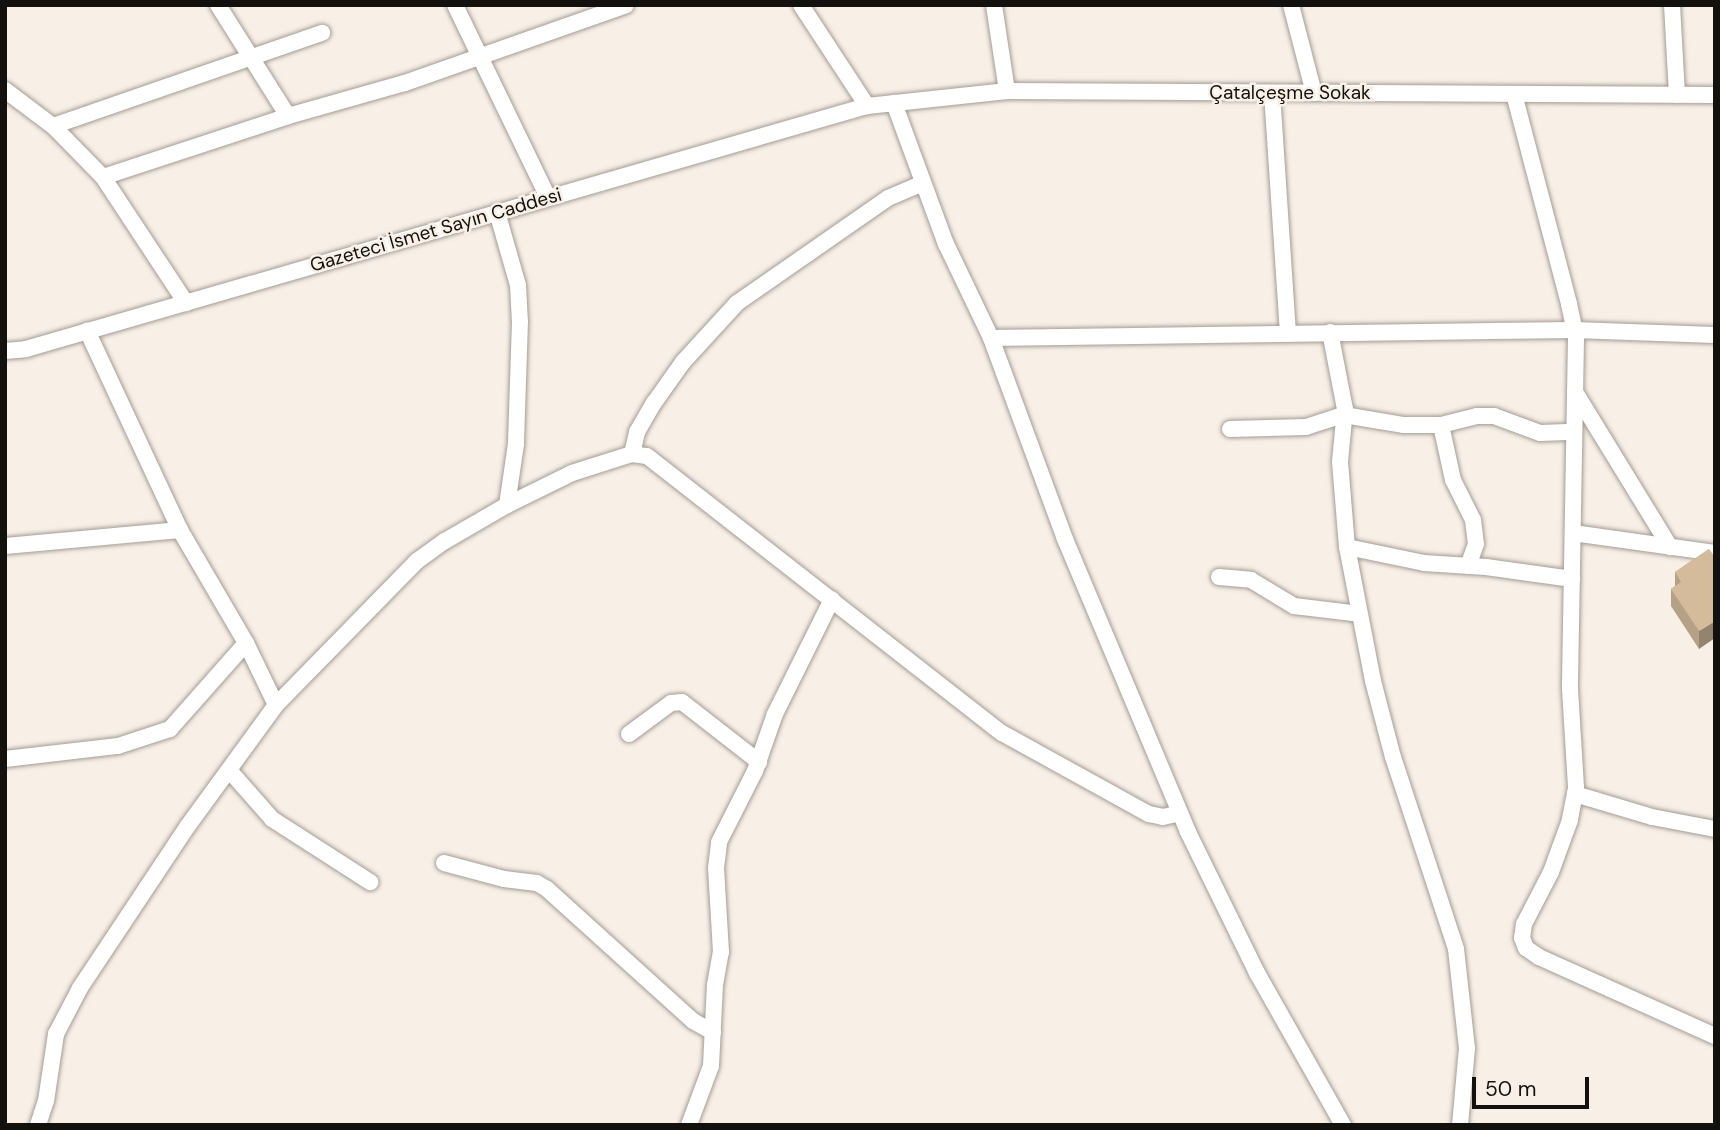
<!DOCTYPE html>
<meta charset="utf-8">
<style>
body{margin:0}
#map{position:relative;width:1720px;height:1130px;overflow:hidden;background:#f8f0e7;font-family:"DM Sans",sans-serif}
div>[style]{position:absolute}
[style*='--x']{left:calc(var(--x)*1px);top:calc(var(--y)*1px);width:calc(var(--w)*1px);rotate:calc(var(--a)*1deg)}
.roads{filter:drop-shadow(0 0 2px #a39c94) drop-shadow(0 0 2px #a39c94)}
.minor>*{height:16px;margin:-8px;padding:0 8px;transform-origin:8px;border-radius:8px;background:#fff}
.wall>*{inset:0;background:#b5a186}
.shaded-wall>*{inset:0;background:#94836d}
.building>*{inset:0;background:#d3bb9c}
span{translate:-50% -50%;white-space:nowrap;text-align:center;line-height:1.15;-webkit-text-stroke:5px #f8f0e7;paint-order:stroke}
.street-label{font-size:19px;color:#13110d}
.frame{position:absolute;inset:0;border:7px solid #13110d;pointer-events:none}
.scale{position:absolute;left:1472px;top:1077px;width:117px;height:32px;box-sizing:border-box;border:4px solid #13110d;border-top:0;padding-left:9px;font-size:21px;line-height:24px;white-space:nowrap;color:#13110d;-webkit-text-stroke:5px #f8f0e7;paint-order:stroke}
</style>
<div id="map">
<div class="roads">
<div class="minor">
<i style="--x:218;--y:5;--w:131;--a:57.8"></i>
<i style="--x:455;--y:5;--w:213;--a:64.2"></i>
<i style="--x:801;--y:5;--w:121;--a:56.8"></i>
<i style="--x:994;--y:5;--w:87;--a:81.4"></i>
<i style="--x:1291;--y:5;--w:91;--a:75.4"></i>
<i style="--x:1672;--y:5;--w:90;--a:86.8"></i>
<i style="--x:5;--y:90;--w:60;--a:36.9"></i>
<i style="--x:53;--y:126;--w:71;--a:45.6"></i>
<i style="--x:103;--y:177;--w:151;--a:56.6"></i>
<i style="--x:1272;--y:93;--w:241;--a:86.2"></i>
<i style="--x:1514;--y:94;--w:217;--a:75.3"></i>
<i style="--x:1569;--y:304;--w:35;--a:78"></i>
<i style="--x:1576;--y:338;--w:351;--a:91"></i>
<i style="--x:1570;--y:689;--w:99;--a:86.5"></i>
<i style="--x:1576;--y:788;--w:33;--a:101"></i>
<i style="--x:1570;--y:820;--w:55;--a:110.1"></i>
<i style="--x:1551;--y:872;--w:59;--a:117.4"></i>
<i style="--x:1524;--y:924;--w:14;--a:98"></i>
<i style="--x:1522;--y:938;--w:11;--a:68"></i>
<i style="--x:1526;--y:948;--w:16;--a:35"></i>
<i style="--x:1539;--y:957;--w:193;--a:24.2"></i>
<i style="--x:894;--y:103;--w:150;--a:69.8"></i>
<i style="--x:946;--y:244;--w:104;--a:64.4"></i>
<i style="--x:991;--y:338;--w:214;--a:69.8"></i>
<i style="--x:1065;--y:539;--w:318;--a:67.2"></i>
<i style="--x:1188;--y:832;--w:157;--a:63.9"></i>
<i style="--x:1257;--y:973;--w:175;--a:60.5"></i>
<i style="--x:53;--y:126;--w:285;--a:-19.1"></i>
<i style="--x:103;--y:177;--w:195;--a:-18.2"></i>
<i style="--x:288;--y:116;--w:122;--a:-15.8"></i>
<i style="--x:405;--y:83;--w:234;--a:-19.4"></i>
<i style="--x:497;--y:212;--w:76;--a:74"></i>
<i style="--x:518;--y:285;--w:36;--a:87"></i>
<i style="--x:520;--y:321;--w:123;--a:91.9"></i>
<i style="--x:516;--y:444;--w:62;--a:98.4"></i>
<i style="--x:1330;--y:332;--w:78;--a:79"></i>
<i style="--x:1345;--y:409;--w:53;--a:95.4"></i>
<i style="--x:1340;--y:462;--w:85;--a:85.3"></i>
<i style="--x:1347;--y:547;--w:136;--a:79"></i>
<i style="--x:1373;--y:681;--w:79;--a:75.3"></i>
<i style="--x:1393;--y:757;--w:202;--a:71.8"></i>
<i style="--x:1456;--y:949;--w:100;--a:83.7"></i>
<i style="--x:1467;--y:1048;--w:77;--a:95.2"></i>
<i style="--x:991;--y:338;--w:583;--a:-0.79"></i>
<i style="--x:1574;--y:330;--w:141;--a:2"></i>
<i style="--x:5;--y:351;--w:21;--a:-5"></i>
<i style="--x:26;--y:349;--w:875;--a:-16.12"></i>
<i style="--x:867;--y:106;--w:141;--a:-6.1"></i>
<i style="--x:1007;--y:91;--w:708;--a:0.32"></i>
<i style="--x:1575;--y:392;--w:182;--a:58.5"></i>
<i style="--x:1441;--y:425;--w:56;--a:77.7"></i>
<i style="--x:1453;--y:480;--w:45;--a:63.4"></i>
<i style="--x:1473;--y:520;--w:24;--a:83"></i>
<i style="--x:1476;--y:544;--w:23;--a:110"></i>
<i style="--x:1230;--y:429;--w:76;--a:-1.5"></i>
<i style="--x:1306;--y:427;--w:40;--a:-18"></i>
<i style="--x:1344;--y:415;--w:61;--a:9.5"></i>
<i style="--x:1404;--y:425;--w:37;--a:0"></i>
<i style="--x:1441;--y:425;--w:37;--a:-14"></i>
<i style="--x:1477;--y:416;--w:17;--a:0"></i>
<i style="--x:1494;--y:416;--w:49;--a:20.3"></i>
<i style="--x:1540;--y:433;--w:34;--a:-2"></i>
<i style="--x:632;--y:454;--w:23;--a:-77"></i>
<i style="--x:637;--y:432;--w:34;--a:-60"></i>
<i style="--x:654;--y:403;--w:50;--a:-54.7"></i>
<i style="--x:683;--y:362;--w:80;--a:-47.5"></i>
<i style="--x:737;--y:303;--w:184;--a:-34.8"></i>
<i style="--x:888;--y:198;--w:38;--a:-23"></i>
<i style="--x:1573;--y:533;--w:143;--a:8"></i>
<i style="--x:5;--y:546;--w:176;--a:-5.2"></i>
<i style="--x:1347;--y:547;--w:79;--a:11.7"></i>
<i style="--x:1424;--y:563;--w:62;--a:3.7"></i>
<i style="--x:1486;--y:567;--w:87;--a:7.9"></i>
<i style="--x:1219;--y:577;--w:32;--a:5"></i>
<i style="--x:1251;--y:580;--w:50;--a:31.2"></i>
<i style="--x:1294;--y:606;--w:66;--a:6.9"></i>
<i style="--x:276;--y:705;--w:202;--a:-45.6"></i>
<i style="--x:417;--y:561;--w:34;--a:-36"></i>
<i style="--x:445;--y:541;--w:72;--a:-30.1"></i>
<i style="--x:507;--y:505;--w:72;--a:-26.2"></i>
<i style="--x:572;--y:473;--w:63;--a:-17.6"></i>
<i style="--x:632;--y:454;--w:15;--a:8"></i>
<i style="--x:647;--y:456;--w:450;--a:38"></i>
<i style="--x:1002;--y:733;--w:168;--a:28.9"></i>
<i style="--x:1149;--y:814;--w:14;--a:12"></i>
<i style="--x:1163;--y:817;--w:17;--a:-13"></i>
<i style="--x:629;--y:734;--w:52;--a:-36.4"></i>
<i style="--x:671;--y:703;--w:11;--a:-5"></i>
<i style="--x:682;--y:702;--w:98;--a:37.9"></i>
<i style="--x:5;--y:759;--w:114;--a:-6.6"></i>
<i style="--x:118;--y:746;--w:55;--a:-18.1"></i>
<i style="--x:170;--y:729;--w:115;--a:-48.5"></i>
<i style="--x:229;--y:770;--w:65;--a:48.7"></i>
<i style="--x:272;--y:819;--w:117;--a:32.7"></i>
<i style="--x:1575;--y:794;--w:80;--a:16.6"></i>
<i style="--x:1652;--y:817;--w:64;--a:10.8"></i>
<i style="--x:444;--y:863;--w:62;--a:14.9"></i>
<i style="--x:504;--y:879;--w:33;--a:7"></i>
<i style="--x:537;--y:883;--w:12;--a:31"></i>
<i style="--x:547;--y:889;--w:197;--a:42.1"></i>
<i style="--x:693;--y:1021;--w:23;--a:29"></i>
<i style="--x:38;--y:1125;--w:25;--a:-72"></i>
<i style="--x:46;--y:1101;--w:68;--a:-81.5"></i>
<i style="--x:56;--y:1034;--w:52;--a:-62.4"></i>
<i style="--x:80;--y:988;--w:193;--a:-56.4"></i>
<i style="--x:187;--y:827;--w:151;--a:-53.9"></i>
<i style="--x:276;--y:705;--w:69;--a:-115.8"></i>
<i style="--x:246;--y:643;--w:131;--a:-120.3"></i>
<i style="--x:180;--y:530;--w:220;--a:-115"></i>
<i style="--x:689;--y:1125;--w:63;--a:-69.6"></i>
<i style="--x:711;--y:1066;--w:81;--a:-87.2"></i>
<i style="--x:715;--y:985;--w:34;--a:-80"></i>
<i style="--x:721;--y:952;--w:84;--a:-93.4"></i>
<i style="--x:716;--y:868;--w:26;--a:-83"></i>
<i style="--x:719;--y:842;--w:80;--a:-63.1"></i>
<i style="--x:755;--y:771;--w:60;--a:-70.7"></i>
<i style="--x:775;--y:714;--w:128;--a:-63.6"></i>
</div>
</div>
<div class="wall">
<i style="clip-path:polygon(1709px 549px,1699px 649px,1671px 606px,1671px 589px,1675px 586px,1675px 572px)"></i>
</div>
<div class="shaded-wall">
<i style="clip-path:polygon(1715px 621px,1715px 638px,1699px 649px,1699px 631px)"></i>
</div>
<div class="building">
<i style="clip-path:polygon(1709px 549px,1715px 557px,1715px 621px,1699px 631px,1671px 589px,1681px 582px,1675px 572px)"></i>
</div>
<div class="street-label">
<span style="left:1290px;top:93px">Çatalçeşme Sokak</span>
<span style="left:436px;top:230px;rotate:-16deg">Gazeteci İsmet Sayın Caddesi</span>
</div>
<div class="frame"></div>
<div class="scale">50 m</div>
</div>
